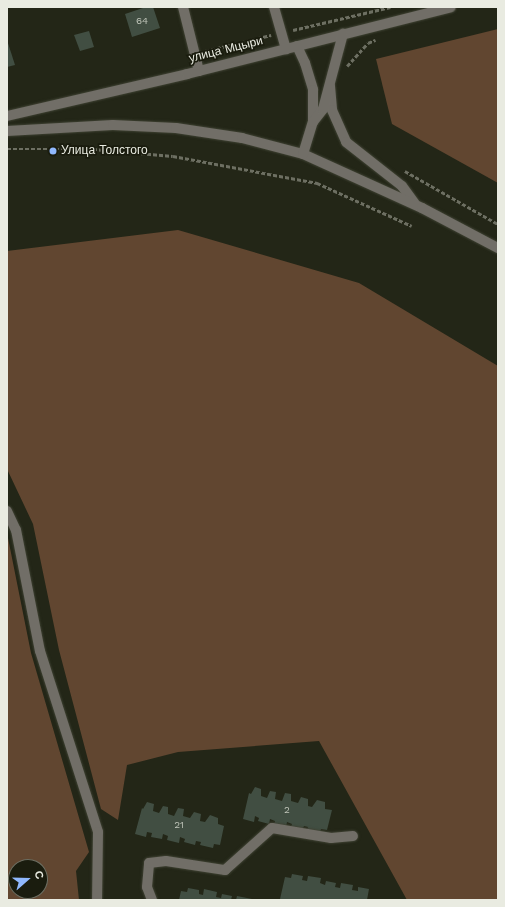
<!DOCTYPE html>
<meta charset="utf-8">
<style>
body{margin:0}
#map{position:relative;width:505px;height:907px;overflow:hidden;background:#232617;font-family:"Work Sans",sans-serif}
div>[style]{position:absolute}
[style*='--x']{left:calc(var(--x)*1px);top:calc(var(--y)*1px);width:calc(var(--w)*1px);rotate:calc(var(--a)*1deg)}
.green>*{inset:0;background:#614630}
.building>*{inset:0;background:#414e42}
.path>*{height:2.5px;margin-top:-1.25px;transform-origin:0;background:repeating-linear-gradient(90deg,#6d6f62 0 4px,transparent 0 6px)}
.roads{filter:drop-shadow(0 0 1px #3f4233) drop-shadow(0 0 1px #3f4233)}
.minor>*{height:10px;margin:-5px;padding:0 5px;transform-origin:5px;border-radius:5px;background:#716e67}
.dots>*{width:11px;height:11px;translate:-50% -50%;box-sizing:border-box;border:2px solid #1a1c0e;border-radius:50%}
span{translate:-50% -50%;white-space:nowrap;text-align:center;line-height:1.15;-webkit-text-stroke:3.5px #1a1c0e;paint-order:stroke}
.number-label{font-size:10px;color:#bfc4b9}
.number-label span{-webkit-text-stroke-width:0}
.street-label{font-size:12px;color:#e9ebe1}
.poi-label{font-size:12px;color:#e9ebe1}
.left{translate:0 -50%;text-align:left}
.frame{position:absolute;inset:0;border:8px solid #e9ebe1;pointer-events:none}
.north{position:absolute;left:8px;top:859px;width:40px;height:40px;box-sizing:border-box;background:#1a1c0e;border:1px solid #6d6f62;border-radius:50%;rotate:70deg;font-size:11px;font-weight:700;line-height:16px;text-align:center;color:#e9ebe1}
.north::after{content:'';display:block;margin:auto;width:14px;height:18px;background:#90b8fd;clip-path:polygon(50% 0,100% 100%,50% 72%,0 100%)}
</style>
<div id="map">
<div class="green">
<i style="clip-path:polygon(498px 29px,498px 183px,392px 124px,376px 59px)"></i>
<i style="clip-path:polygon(178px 230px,359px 283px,498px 366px,498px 900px,407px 900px,319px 741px,178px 752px,127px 765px,118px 820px,101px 809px,59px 650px,33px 524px,7px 469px,7px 251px)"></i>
<i style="clip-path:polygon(evenodd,7px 533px,31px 653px,89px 852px,76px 871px,79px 900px,7px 900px,7px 533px,16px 867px,40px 867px,40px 891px,16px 891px,16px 867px)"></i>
</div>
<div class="building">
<i style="clip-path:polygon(146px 7px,153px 7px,160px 28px,132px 37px,125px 14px)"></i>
<i style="clip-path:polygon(89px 31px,94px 47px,80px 51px,74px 35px)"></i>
<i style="clip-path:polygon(7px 40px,15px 65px,7px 67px)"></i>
<i style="clip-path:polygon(255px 787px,261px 789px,261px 796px,267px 798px,270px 791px,276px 792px,275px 799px,282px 801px,285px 793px,291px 794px,291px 801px,298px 803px,301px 797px,308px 799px,308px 806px,312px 807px,317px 800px,325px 802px,325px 809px,332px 810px,327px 830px,321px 829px,320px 833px,307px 830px,308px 827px,304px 826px,302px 830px,291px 827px,292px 824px,287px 822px,286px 827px,274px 825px,275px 821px,270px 819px,269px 824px,258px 821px,259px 818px,255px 816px,254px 822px,243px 819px,249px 793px,251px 794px)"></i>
<i style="clip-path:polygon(147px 802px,154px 804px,153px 811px,159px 813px,163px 806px,168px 807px,168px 814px,174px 816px,178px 808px,184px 809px,183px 816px,190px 818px,194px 812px,201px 814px,200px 821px,205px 822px,210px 815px,218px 818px,218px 824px,224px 826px,220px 845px,214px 844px,213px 848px,200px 845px,201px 842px,196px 841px,195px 845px,184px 842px,185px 839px,180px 837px,179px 843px,167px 840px,168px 836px,163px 834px,162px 839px,151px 837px,152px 833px,147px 832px,146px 837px,135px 834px,142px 808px,143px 809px)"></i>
<i style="clip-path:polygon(292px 874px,303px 876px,302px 880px,307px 881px,308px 876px,321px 878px,320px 883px,325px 885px,326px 881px,336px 883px,335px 887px,340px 888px,341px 883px,353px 885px,352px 890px,358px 891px,358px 887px,369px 889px,367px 900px,280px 899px,285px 877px,291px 878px)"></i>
<i style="clip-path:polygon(188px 888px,199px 890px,199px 894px,203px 895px,204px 889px,217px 892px,216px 897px,221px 898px,222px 894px,232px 896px,231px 900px,179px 900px,181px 891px,187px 892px)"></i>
<i style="clip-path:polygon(237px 896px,252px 899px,251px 900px,236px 900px)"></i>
</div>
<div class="path">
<i style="--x:293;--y:30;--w:100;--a:-13.3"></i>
<i style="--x:205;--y:51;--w:68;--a:-13.6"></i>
<i style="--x:347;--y:66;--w:31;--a:-48"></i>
<i style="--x:368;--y:43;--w:8;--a:-23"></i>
<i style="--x:7;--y:149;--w:86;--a:0"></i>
<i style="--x:93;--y:149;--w:80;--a:5"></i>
<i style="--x:173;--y:156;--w:147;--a:10.6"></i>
<i style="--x:317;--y:183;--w:104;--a:24.4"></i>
<i style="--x:405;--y:171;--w:107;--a:29.7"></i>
</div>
<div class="roads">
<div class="minor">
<i style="--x:183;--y:7;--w:66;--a:76"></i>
<i style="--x:274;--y:7;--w:44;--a:74.1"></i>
<i style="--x:297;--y:46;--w:19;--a:65"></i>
<i style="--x:305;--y:63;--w:28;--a:73"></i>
<i style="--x:313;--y:90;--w:32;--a:90"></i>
<i style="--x:330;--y:86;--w:24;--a:85"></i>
<i style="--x:332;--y:110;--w:35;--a:66"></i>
<i style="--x:346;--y:142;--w:71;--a:38.2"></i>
<i style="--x:402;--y:186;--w:22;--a:54"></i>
<i style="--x:7;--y:116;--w:185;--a:-13.1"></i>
<i style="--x:187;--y:74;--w:272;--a:-14.2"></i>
<i style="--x:7;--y:131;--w:106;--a:-3.2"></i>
<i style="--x:113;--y:125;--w:63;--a:2.7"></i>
<i style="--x:176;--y:128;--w:67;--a:8.6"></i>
<i style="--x:242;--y:138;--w:63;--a:14.7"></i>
<i style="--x:303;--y:154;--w:131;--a:24.4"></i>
<i style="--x:422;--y:208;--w:86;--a:27.8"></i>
<i style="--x:303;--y:154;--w:34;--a:-73"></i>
<i style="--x:313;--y:122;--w:16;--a:-52"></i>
<i style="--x:323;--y:109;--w:78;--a:-75.1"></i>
<i style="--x:7;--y:511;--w:21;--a:65"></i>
<i style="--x:16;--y:530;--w:123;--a:78.8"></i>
<i style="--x:40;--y:651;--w:190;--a:72.2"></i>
<i style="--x:98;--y:832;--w:68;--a:90.8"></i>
<i style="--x:152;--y:900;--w:14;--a:-111"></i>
<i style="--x:147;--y:887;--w:24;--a:-85"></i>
<i style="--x:149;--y:863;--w:17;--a:-7"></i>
<i style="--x:166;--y:861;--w:60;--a:8.7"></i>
<i style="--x:225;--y:870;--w:63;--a:-41.8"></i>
<i style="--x:272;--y:828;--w:60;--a:9.6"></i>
<i style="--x:331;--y:838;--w:22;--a:-5"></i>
</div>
</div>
<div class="dots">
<i style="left:53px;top:151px;background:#90b8fd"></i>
</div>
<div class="number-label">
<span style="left:142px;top:21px">64</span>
<span style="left:287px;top:810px">2</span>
<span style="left:179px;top:825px">21</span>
</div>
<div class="street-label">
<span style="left:226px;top:50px;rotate:-14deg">улица Мцыри</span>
</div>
<div class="poi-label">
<span class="left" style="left:61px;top:151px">Улица Толстого</span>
</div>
<div class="frame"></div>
<div class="north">С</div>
</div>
